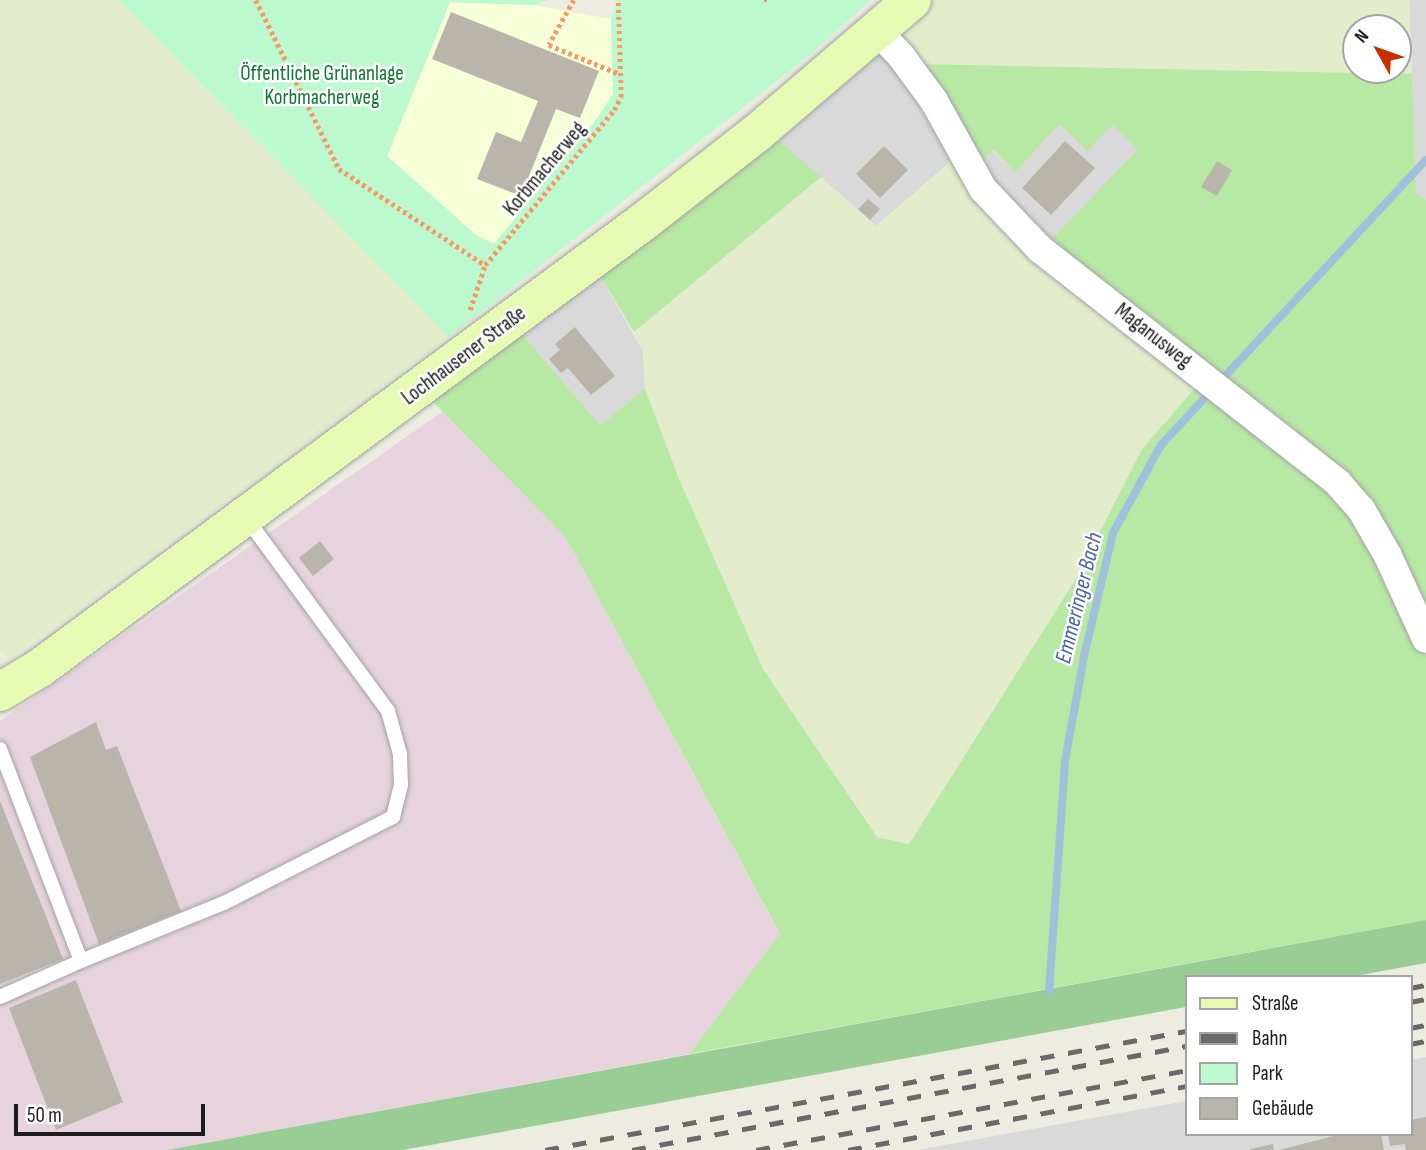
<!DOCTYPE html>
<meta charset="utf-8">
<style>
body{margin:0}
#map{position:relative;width:1426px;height:1150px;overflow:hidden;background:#edece1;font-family:"Sofia Sans Condensed",sans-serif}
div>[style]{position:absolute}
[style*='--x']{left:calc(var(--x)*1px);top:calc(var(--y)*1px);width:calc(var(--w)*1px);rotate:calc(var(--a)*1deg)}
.residential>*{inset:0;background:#dad9d9}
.industrial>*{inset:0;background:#e7d3de}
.education>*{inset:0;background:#f6ffd8}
.farmland>*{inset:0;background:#e3edcb}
.grass>*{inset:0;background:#b7e9a5}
.forest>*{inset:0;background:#99cd95}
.park>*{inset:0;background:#bcf9cf}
.stream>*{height:8px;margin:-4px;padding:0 4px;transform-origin:4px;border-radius:4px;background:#a0c1dc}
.building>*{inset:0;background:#bab5aa}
.path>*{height:4.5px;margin-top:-2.25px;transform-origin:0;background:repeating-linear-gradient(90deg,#fb9765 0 3.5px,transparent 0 7px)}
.roads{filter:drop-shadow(0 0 2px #a3a3a3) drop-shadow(0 0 2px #a3a3a3)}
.service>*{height:14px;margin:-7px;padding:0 7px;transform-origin:7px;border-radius:7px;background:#fff}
.minor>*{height:28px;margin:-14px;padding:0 14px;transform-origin:14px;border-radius:14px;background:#fff}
.secondary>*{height:38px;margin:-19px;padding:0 19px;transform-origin:19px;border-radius:19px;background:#e6fab3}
.rail>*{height:5px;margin-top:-2.5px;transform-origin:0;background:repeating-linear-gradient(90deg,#6a6a6a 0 14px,transparent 0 28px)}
span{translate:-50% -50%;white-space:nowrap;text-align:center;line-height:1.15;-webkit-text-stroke:5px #fff;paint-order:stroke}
.park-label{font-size:21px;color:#0a792d}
.street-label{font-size:21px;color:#1c1c1c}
.water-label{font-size:23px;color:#4863ab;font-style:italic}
.legend{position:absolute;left:1185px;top:975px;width:228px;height:161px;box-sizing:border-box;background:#fff;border:2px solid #a4a4a4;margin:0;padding:9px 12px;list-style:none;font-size:21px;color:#1c1c1c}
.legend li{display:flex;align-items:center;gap:14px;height:35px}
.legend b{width:35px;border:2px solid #a4a4a4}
.north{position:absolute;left:1342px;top:14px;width:70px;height:70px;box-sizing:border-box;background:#fff;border:2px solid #a4a4a4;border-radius:50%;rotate:310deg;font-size:19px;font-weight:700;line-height:28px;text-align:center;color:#1c1c1c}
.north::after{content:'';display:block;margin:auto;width:24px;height:32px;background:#c72e00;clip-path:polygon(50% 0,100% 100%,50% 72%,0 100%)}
.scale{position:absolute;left:14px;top:1104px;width:191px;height:32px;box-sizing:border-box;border:4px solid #1c1c1c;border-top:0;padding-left:9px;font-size:21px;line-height:24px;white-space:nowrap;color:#1c1c1c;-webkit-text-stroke:5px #fff;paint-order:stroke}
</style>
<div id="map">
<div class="residential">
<i style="clip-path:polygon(1409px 0,1426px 0,1426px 200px,1416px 194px)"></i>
<i style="clip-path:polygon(885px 42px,957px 156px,876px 226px,777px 139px)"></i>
<i style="clip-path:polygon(1059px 124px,1112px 125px,1139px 149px,1043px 248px,979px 164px,992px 150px,1016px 172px)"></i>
<i style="clip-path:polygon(598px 272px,643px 351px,645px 389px,600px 425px,520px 332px)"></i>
<i style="clip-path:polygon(1426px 1057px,1426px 1150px,918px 1150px,1186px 1101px,1186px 1134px,1410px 1134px,1410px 1060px)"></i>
</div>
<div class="industrial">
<i style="clip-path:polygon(442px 412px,566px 538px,780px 935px,689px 1054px,167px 1150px,0 1150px,0 721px)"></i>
</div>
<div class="education">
<i style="clip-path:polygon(450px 2px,534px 5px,611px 19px,613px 94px,598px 117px,494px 244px,476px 235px,387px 156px)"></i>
</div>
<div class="farmland">
<i style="clip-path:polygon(0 0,119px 0,449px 337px,11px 659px,0 651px)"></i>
<i style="clip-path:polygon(evenodd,932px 0,1409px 0,1412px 74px,917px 64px,902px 43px,902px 30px,932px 0,1356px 28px,1398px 28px,1398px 70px,1356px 70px,1356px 28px)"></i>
<i style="clip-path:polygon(957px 156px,1203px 379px,1142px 449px,1077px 577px,909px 844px,877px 837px,763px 669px,679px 479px,645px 389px,643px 351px,634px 332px,821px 177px,876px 226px)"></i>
</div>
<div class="grass">
<i style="clip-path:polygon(917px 64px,1412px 74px,1416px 194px,1426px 200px,1426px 623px,1389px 542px,1043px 248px,1138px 149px,1112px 125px,1088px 151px,1059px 124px,1016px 172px,993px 150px,979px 163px)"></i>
<i style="clip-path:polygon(777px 139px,821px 177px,634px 332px,598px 272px)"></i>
<i style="clip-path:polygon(520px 332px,600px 425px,645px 389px,679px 479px,763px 669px,877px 837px,909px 844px,1077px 577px,1142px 449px,1203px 379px,1336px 490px,1407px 602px,1426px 657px,1426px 920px,689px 1054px,780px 934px,566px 538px,429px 398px)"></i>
</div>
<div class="forest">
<i style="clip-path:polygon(1426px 920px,1426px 963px,1350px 977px,1186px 977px,1186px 1007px,403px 1150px,167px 1150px)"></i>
</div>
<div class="park">
<i style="clip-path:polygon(119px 0,549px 0,534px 5px,450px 2px,387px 156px,476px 235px,494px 244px,598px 117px,613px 94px,611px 19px,618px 0,871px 0,810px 55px,449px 337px)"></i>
</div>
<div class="stream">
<i style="--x:1049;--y:991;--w:231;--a:-86"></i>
<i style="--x:1065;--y:761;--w:107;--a:-79.7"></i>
<i style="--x:1084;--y:656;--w:126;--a:-76.7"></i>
<i style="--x:1113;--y:533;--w:100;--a:-61.4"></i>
<i style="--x:1161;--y:445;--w:389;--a:-47.1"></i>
</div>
<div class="building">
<i style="clip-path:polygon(451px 12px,599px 71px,580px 118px,556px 109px,521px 196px,477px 179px,496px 132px,521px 142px,538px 101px,432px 59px)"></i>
<i style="clip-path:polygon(1065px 141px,1095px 168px,1051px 215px,1022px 188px)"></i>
<i style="clip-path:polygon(884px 146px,908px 170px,880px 198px,856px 174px)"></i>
<i style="clip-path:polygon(1217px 161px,1232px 170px,1217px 196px,1201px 187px)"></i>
<i style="clip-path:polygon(868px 199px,880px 209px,870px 220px,858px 209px)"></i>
<i style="clip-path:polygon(575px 327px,615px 376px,591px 395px,568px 368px,561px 373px,549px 359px,560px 350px,555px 344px)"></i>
<i style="clip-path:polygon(320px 541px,334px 559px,313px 576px,299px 558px)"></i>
<i style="clip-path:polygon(96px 722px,106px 750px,117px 746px,181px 911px,99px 944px,30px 757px)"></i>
<i style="clip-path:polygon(0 801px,63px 959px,0 984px)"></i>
<i style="clip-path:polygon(76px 980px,123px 1102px,56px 1130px,9px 1008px)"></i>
<i style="clip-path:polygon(1426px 1117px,1426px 1150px,1406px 1150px,1405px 1144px,1390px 1146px,1388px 1134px,1410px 1134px,1410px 1120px)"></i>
<i style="clip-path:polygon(1341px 1134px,1381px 1134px,1384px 1150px,1279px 1150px)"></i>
<i style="clip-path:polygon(1273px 1144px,1274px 1150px,1250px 1150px,1250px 1149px)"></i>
</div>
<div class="path">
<i style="--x:256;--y:0;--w:188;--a:63.8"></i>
<i style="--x:339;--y:169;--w:175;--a:33.3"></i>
<i style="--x:574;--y:0;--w:51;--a:119.1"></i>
<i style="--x:549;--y:45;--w:77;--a:22.2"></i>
<i style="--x:764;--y:0;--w:3;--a:0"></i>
<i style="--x:470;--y:310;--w:47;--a:-71.6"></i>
<i style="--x:485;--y:265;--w:202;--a:-50.2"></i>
<i style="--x:614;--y:110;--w:15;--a:-62"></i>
<i style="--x:621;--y:97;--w:97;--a:-91.8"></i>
</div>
<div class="roads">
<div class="service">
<i style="--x:0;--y:749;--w:227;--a:69.1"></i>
<i style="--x:81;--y:961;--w:154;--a:-22.1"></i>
<i style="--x:224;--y:903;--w:190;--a:-27"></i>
<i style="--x:393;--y:817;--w:33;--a:-76"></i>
<i style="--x:401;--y:785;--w:31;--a:-92"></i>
<i style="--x:400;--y:754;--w:45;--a:-105.6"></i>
<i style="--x:388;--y:711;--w:240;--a:-126.3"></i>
<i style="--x:0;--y:997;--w:89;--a:-24"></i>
</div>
<div class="minor">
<i style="--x:877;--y:31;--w:35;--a:46"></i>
<i style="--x:901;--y:56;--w:56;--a:53.7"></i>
<i style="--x:934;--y:101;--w:101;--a:60.9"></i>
<i style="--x:983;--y:189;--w:83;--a:46.5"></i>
<i style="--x:1040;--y:249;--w:379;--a:38.1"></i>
<i style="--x:1338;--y:483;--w:35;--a:49"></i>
<i style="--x:1361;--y:509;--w:54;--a:60.1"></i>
<i style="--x:1388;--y:556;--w:91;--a:65.4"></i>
</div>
<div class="secondary">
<i style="--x:0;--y:692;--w:47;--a:-31"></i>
<i style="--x:40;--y:668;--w:750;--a:-36.49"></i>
<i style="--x:643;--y:222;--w:145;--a:-38"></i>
<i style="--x:757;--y:133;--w:204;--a:-40.6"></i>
</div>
</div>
<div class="rail">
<i style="--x:1410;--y:988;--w:16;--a:-11"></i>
<i style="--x:1410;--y:1002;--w:16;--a:-11"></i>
<i style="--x:1410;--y:1028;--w:16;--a:-11"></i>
<i style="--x:1410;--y:1044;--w:16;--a:-11"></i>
<i style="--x:545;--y:1150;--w:652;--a:-10.52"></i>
<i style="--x:632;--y:1150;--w:564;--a:-10.63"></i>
<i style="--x:756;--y:1150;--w:437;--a:-10.5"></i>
<i style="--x:848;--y:1150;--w:344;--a:-10.7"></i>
</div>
<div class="park-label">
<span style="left:322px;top:86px">Öffentliche Grünanlage<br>Korbmacherweg</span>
</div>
<div class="street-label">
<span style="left:545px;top:169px;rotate:-50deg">Korbmacherweg</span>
<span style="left:1153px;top:336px;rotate:38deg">Maganusweg</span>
<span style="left:464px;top:356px;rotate:-37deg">Lochhausener Straße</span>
</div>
<div class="water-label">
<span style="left:1079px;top:598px;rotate:-76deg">Emmeringer Bach</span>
</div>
<ul class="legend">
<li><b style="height:9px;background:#e6fab3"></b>Straße</li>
<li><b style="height:9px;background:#6a6a6a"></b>Bahn</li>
<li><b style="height:19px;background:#bcf9cf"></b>Park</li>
<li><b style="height:19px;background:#bab5aa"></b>Gebäude</li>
</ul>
<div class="north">N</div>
<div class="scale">50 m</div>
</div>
